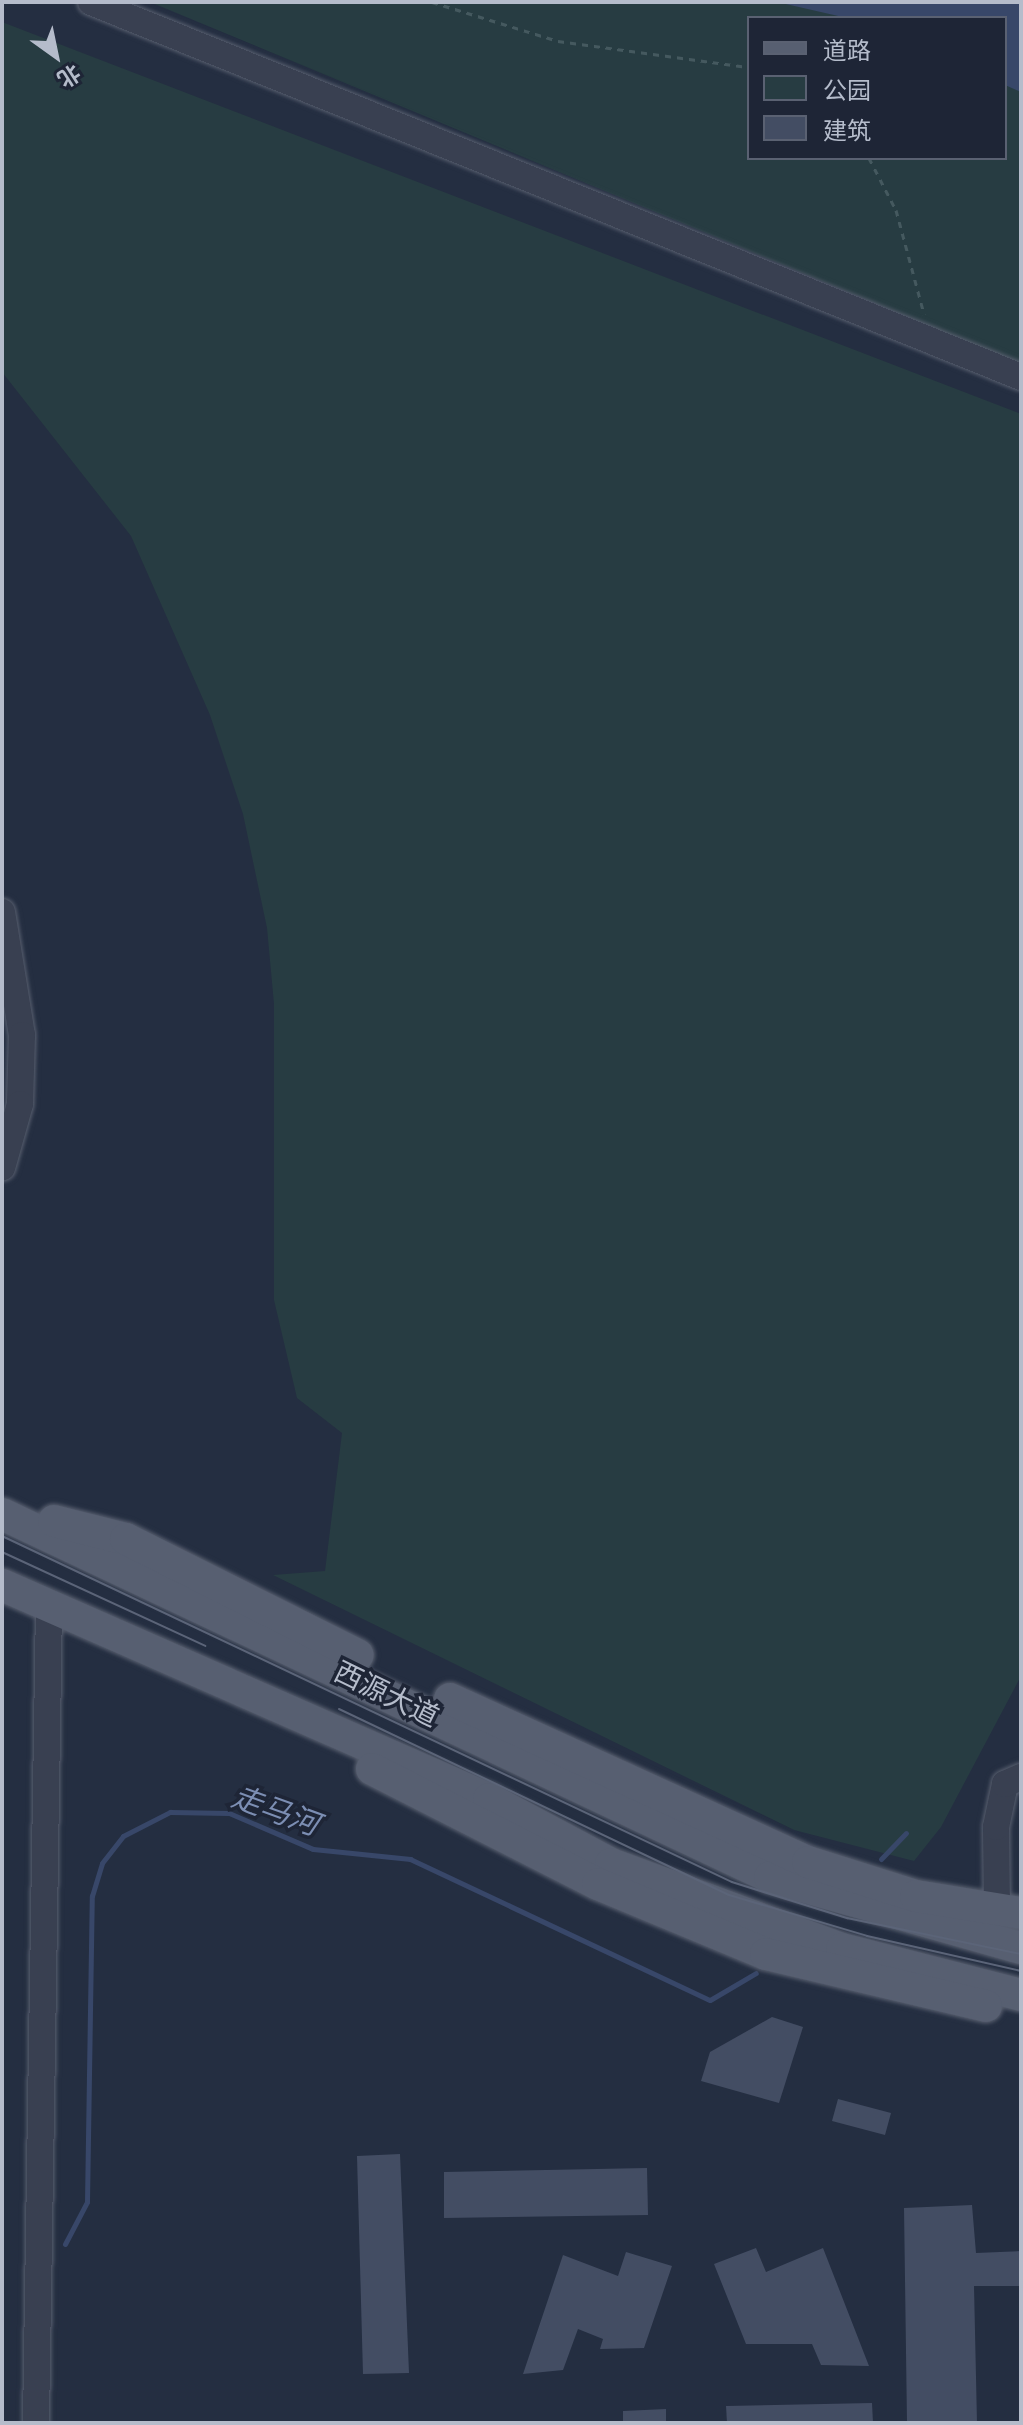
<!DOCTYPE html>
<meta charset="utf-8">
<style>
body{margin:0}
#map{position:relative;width:1023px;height:2425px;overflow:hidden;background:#242e41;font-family:Commissioner,"Noto Sans SC",sans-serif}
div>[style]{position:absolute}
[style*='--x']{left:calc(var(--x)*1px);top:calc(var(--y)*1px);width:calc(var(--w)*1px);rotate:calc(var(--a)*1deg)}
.green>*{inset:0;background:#273c42}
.water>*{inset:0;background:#384769}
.stream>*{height:5px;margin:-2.5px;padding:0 2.5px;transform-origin:2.5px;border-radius:2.5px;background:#384769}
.building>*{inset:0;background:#434d63}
.path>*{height:3px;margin-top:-1.5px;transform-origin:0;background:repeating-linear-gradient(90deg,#45595f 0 6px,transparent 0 12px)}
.roads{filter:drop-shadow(0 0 2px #575e6e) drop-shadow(0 0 2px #575e6e)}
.minor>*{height:26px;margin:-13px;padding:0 13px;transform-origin:13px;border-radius:13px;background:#394051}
.major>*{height:32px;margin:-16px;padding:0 16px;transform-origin:16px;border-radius:16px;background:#575f71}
.tram>*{height:2px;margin:-1px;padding:0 1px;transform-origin:1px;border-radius:1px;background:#5b6478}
span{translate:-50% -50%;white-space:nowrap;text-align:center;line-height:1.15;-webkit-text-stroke:7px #1e2536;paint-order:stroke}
.street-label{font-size:28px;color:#b5bccb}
.water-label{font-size:30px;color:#7c8eb3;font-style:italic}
.frame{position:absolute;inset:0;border:4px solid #b5bccb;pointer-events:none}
.legend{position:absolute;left:747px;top:16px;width:260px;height:144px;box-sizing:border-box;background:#1e2536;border:2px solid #5a6172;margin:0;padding:10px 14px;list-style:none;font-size:24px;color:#b5bccb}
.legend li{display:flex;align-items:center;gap:16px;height:40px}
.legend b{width:40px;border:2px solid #5a6172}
.north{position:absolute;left:16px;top:16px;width:80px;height:80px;-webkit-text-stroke:6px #1e2536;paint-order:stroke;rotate:147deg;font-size:22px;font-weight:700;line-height:32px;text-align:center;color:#b5bccb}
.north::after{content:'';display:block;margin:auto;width:28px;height:36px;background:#b5bccb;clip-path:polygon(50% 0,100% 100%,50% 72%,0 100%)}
</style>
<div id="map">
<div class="green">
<i style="clip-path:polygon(evenodd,150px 2px,1021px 2px,1021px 364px,150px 2px,749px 18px,1005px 18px,1005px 158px,749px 158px,749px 18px)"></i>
<i style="clip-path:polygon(2px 22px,1021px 414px,1021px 1676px,941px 1827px,914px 1861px,794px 1830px,273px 1575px,325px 1571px,342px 1433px,297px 1398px,274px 1300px,274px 1004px,267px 928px,243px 814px,210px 715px,131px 536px,2px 372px)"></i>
</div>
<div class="water">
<i style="clip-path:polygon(777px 2px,1021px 2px,1021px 92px,1005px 85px,1005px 18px,847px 18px)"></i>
</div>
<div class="stream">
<i style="--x:881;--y:1859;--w:36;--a:-46"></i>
<i style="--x:65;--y:2244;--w:47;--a:-62.4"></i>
<i style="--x:87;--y:2202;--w:306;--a:-89.1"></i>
<i style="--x:92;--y:1896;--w:34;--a:-73"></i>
<i style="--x:102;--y:1863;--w:34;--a:-52"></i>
<i style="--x:123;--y:1836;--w:53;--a:-27.1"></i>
<i style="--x:170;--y:1812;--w:59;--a:1"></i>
<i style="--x:229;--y:1813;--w:91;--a:23.2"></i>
<i style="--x:313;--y:1849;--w:98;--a:5.9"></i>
<i style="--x:410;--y:1859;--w:331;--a:25.2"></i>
<i style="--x:710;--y:2000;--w:53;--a:-30.4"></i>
</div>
<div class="building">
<i style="clip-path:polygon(772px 2017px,803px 2027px,779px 2103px,701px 2081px,710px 2052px)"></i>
<i style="clip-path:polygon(838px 2099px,891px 2113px,885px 2135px,832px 2121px)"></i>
<i style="clip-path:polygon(400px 2154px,409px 2373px,363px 2374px,357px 2156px)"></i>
<i style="clip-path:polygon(647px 2168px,648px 2215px,444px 2218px,444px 2172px)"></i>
<i style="clip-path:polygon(972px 2205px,976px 2253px,1021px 2251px,1021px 2286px,974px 2286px,977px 2423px,907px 2423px,904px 2208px)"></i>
<i style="clip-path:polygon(756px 2248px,766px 2272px,823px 2248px,869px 2366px,821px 2365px,812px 2344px,746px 2344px,714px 2264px)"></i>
<i style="clip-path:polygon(626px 2252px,672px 2266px,644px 2348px,600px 2349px,603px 2339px,578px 2329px,563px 2370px,523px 2374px,563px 2255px,618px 2276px)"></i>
<i style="clip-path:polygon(872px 2403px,873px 2423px,727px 2423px,726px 2406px)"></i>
<i style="clip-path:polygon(666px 2409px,666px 2423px,623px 2423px,623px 2411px)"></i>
</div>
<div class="path">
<i style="--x:432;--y:2;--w:132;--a:17.2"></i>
<i style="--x:558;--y:41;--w:193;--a:7.8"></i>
<i style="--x:869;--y:158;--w:59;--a:62.6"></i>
<i style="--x:896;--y:210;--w:108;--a:74.9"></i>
</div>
<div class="roads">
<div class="minor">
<i style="--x:91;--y:2;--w:1003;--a:21.96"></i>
<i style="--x:2;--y:912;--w:125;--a:80.8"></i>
<i style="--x:22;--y:1035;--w:69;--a:91.7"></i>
<i style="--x:20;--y:1104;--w:66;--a:105.7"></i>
<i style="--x:997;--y:1910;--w:83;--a:-90.7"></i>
<i style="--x:996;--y:1827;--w:44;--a:-78.2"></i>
<i style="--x:1005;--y:1784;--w:17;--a:-24"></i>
<i style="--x:36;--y:2423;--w:817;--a:-89.09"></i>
</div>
<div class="major">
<i style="--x:2;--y:1514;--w:849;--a:25.3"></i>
<i style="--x:770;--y:1877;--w:261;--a:15.8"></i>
<i style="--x:54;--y:1521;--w:74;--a:14"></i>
<i style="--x:126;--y:1539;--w:259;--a:26.6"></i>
<i style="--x:2;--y:1585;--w:532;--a:23.72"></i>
<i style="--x:489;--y:1799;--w:138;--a:28"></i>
<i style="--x:611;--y:1864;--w:246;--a:20.2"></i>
<i style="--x:842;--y:1949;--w:185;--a:14.4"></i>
<i style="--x:450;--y:1699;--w:393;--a:24.5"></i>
<i style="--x:808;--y:1862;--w:113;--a:17.5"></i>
<i style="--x:916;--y:1896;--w:106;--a:9.2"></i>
<i style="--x:372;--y:1769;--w:254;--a:27"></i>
<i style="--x:598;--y:1884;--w:182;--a:22.6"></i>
<i style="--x:766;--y:1954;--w:226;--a:13.3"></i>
</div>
</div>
<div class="tram">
<i style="--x:2;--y:1536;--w:808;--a:25.36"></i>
<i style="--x:732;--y:1882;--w:121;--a:17.4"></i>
<i style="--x:847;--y:1918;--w:178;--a:11.7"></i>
<i style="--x:2;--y:1552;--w:224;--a:24.8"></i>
<i style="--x:339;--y:1709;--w:432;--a:25.5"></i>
<i style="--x:729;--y:1895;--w:144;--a:16.5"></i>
<i style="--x:867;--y:1936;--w:158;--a:12.8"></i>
</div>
<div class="street-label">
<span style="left:387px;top:1693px;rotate:26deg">西源大道</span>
</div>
<div class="water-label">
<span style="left:276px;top:1809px;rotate:20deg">走马河</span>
</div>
<div class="frame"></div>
<ul class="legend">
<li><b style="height:10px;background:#575f71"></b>道路</li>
<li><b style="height:22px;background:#273c42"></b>公园</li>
<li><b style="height:22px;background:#434d63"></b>建筑</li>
</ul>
<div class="north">北</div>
</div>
